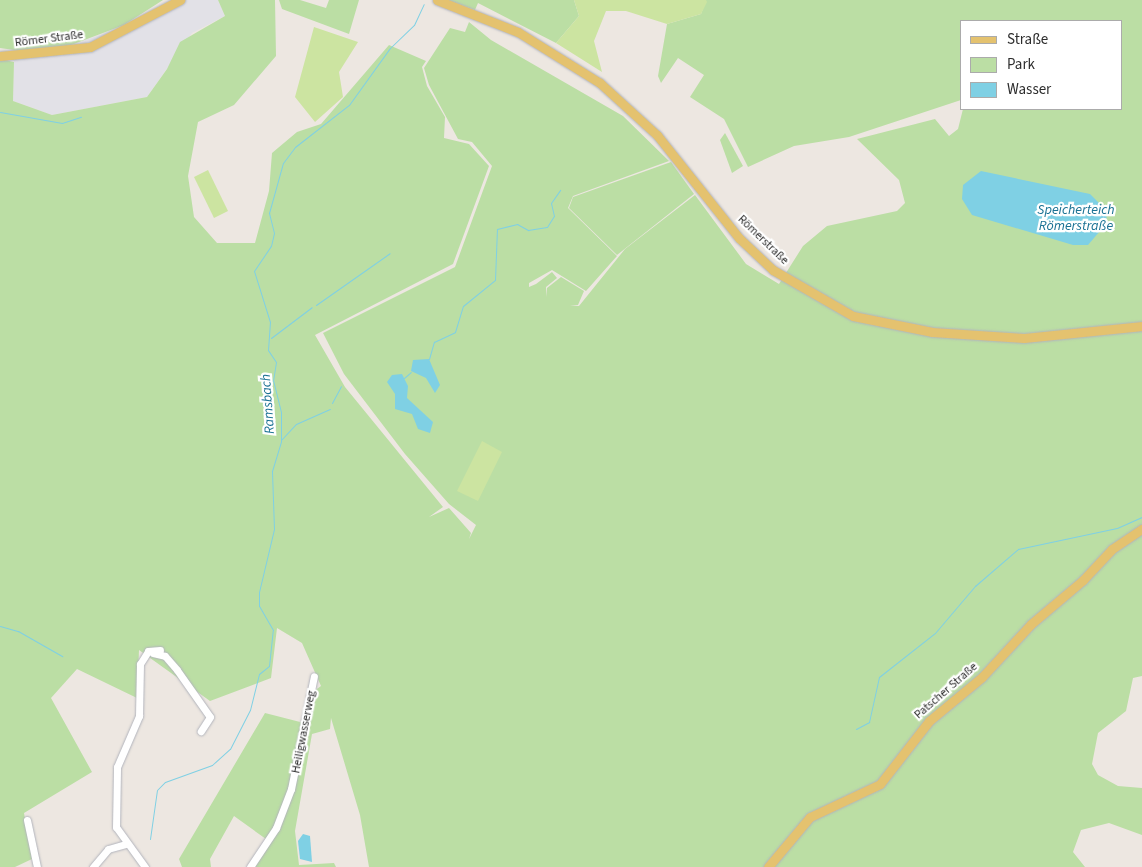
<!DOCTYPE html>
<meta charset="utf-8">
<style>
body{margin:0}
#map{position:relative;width:1142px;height:867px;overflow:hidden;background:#ede7e1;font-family:"Source Sans 3",sans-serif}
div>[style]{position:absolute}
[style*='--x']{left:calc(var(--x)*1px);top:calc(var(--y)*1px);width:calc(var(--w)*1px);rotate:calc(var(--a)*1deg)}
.industrial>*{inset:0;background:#e2e1e7}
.green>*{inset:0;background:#bbdea4}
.pitch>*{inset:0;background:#cce4a1}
.water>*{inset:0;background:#7fd0e4}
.stream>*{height:1px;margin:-0.5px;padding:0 0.5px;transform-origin:0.5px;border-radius:0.5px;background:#7fd0e4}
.roads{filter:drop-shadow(0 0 1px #b2b4bc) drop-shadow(0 0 1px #b2b4bc)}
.minor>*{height:7px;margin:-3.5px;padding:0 3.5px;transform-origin:3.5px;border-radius:3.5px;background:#fff}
.major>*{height:9px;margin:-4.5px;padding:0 4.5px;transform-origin:4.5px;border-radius:4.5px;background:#e4c26f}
span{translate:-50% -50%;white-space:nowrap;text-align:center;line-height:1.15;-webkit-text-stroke:4.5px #fff;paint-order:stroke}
.street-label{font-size:12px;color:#2d2d2d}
.water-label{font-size:14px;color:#1b7294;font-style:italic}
.legend{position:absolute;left:960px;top:20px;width:162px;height:90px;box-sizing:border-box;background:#fff;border:1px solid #ababab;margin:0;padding:6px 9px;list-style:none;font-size:15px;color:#2d2d2d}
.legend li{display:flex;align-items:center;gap:10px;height:25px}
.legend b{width:25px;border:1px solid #ababab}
</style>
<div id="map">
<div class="industrial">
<i style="clip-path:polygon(174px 0,218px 0,225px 16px,192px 33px,147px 97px,52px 115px,13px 101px,14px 50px,58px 50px,124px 26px)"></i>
</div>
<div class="green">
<i style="clip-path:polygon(0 0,173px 0,163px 0,124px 25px,58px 50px,14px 50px,0 48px)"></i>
<i style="clip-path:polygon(218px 0,275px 0,276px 56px,234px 105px,198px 122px,188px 176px,194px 217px,217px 243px,255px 243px,269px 191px,272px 153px,297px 132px,321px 124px,389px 45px,426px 61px,422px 67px,427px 86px,445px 117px,444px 138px,469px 144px,489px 166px,453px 264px,315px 335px,345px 387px,443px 507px,429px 517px,449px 508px,471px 533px,469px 539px,476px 525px,449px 504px,405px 454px,344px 374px,323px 333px,455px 267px,492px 166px,472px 142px,458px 139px,429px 85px,424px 68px,450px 28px,465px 32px,469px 22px,491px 40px,623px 116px,669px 161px,573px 196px,568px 208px,617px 256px,586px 291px,552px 270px,529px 283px,529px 287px,536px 284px,552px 272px,557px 278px,546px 287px,546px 297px,547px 288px,561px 277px,584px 291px,578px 305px,570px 306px,579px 306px,625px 249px,695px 195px,746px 264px,779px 284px,803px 246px,827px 226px,897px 211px,905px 203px,899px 180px,857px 139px,935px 119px,949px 136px,958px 129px,963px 109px,1121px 109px,1121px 21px,961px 21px,961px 100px,849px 137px,794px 146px,748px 167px,724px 119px,690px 97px,704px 75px,678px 58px,661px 83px,658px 76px,667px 24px,701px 14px,706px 0,1142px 0,1142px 676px,1133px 678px,1126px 711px,1098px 733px,1092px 764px,1098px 775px,1118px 786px,1142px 788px,1142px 835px,1109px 823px,1081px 830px,1073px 852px,1085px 867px,369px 867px,360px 815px,331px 718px,330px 729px,312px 734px,295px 831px,299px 865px,334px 863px,336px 867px,255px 867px,295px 783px,314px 691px,321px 686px,302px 643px,277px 628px,271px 678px,210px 701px,139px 650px,137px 698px,77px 669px,51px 698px,92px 772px,24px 813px,32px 859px,15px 867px,0 867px,0 59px,14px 62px,13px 101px,52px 115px,147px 97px,167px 69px,180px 42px,225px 16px)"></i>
<i style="clip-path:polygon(279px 0,300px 0,326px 8px,329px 0,359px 0,349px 34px,282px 9px)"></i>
<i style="clip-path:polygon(447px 0,574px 0,579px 16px,556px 43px,478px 3px,475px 10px)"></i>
<i style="clip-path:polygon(725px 133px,743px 166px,732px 173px,720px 140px)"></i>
<i style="clip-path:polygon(671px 162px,694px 194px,617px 255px,569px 208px,573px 197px)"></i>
<i style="clip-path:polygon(265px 713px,304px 723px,286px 798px,273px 830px,266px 839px,234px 816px,210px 859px,211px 867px,182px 867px,179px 859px)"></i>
</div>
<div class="pitch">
<i style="clip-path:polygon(574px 0,706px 0,707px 2px,701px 14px,667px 24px,626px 11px,606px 11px,594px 41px,602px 72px,556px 43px,579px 16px)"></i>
<i style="clip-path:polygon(314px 27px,358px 42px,339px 72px,343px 97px,315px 122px,295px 97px)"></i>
<i style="clip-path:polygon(208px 170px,228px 211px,214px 218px,194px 177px)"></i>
<i style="clip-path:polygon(482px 441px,502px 452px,478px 501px,457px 491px)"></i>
</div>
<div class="water">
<i style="clip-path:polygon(981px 171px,1090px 194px,1107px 211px,1106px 224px,1088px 245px,1073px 245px,972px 215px,962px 199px,963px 185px)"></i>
<i style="clip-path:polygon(429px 359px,440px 385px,435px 393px,426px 378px,411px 371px,413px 360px)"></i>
<i style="clip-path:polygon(402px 374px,408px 386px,407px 398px,433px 422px,430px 433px,418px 429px,412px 414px,395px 409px,395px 394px,387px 382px,392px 375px)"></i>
<i style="clip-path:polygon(303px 834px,310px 836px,312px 862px,300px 859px,298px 841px)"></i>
</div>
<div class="stream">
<i style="--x:0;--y:112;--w:63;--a:10.1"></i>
<i style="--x:62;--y:123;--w:20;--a:-18"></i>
<i style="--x:316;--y:305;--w:90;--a:-35.1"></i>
<i style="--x:271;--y:338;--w:51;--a:-37.1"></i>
<i style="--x:429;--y:359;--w:18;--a:-74"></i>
<i style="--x:434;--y:342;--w:23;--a:-25"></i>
<i style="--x:455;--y:332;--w:27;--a:-73"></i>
<i style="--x:463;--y:306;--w:41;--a:-39.1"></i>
<i style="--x:495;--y:280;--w:51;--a:-87.8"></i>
<i style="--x:497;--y:229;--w:21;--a:-14"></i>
<i style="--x:517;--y:224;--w:13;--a:29"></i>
<i style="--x:528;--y:230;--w:19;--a:-9"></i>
<i style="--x:547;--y:227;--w:13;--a:-58"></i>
<i style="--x:554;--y:216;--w:13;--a:-103"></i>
<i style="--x:551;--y:203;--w:16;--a:-55"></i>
<i style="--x:404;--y:378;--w:9;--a:-41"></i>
<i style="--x:332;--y:403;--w:19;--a:-62"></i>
<i style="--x:281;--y:440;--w:22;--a:-47"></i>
<i style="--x:296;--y:424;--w:37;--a:-24"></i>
<i style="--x:0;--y:626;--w:19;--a:16"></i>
<i style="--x:18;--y:631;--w:51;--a:29.6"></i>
<i style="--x:856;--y:729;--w:15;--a:-28"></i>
<i style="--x:869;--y:722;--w:46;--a:-77.5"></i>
<i style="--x:879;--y:677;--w:71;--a:-38.2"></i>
<i style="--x:935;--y:633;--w:62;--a:-49.6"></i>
<i style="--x:975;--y:586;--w:57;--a:-40.7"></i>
<i style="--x:1018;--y:549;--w:101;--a:-12"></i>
<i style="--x:1117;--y:528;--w:27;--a:-24"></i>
<i style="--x:150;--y:839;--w:49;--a:-81.9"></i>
<i style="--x:157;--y:790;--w:11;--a:-45"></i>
<i style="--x:165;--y:782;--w:50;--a:-19.9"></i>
<i style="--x:212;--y:765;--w:24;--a:-42"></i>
<i style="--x:230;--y:749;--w:44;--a:-62.9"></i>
<i style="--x:250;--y:710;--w:37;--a:-76"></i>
<i style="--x:259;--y:674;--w:13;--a:-39"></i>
<i style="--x:269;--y:666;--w:36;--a:-84"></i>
<i style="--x:273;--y:630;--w:28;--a:-120"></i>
<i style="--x:259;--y:606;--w:14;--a:-90"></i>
<i style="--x:259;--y:592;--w:65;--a:-76.6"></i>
<i style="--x:274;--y:529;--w:58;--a:-92"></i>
<i style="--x:272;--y:471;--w:31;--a:-73"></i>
<i style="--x:281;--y:441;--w:29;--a:-90"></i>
<i style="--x:281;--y:412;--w:32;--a:-104"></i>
<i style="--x:273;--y:381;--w:19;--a:-81"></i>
<i style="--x:276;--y:362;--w:14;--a:-124"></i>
<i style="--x:268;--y:350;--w:28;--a:-86"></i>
<i style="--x:270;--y:322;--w:53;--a:-107.4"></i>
<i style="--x:254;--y:271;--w:30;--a:-56"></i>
<i style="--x:271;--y:246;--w:13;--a:-77"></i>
<i style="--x:274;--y:233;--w:21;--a:-104"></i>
<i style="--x:269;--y:213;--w:52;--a:-74.4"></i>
<i style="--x:283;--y:163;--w:20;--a:-53"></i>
<i style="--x:295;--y:147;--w:68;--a:-37.9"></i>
<i style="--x:349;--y:105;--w:70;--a:-54.3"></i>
<i style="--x:390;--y:48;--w:33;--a:-44"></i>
<i style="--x:414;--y:25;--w:23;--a:-65"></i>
</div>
<div class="roads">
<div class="minor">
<i style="--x:153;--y:653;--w:12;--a:14"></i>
<i style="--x:165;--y:656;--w:18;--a:49"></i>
<i style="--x:177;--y:670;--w:57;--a:54.9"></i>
<i style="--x:210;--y:717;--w:17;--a:123"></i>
<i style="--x:27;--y:820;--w:48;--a:78"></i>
<i style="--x:93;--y:867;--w:23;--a:-50"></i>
<i style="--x:108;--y:849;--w:18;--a:-16"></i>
<i style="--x:145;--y:867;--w:49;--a:-125.9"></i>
<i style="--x:116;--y:827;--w:60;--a:-89"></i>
<i style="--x:117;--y:767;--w:56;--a:-66.7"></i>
<i style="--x:139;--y:716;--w:52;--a:-88.9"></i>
<i style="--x:140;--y:664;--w:15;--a:-58"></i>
<i style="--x:148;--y:651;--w:12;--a:-5"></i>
<i style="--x:250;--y:867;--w:47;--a:-56.3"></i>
<i style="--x:276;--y:828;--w:42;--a:-69"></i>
<i style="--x:291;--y:789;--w:115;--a:-78.5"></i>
</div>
<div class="major">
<i style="--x:437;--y:0;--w:87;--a:21.6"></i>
<i style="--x:518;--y:32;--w:97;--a:31.9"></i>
<i style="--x:600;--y:83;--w:77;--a:42.4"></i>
<i style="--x:657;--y:135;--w:132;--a:51.5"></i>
<i style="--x:739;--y:238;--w:47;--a:43.3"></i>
<i style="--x:773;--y:270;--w:92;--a:29.9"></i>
<i style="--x:853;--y:316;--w:81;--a:11.4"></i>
<i style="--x:932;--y:332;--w:92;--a:3.7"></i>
<i style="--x:1024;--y:338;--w:119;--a:-5.8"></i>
<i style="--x:0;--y:56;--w:90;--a:-5.7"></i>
<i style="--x:90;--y:47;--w:102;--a:-27.6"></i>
<i style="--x:768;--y:867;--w:65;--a:-50"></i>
<i style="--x:810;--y:817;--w:77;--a:-25.2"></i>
<i style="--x:880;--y:784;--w:80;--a:-52.1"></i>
<i style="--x:929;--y:721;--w:69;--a:-39.7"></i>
<i style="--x:982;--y:677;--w:72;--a:-47.2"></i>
<i style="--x:1031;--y:624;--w:68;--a:-40.2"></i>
<i style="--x:1083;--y:580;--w:42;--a:-46.9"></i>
<i style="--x:1112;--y:549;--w:36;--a:-34"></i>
</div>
</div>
<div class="street-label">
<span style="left:49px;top:39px;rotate:-7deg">Römer Straße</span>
<span style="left:763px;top:240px;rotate:44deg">Römerstraße</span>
<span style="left:946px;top:691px;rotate:-41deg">Patscher Straße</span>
<span style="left:304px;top:732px;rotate:-79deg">Heiligwasserweg</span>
</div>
<div class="water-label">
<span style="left:1076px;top:218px">Speicherteich<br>Römerstraße</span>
<span style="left:268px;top:404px;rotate:-94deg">Ramsbach</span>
</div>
<ul class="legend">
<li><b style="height:6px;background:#e4c26f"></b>Straße</li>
<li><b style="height:14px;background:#bbdea4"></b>Park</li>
<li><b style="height:14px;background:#7fd0e4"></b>Wasser</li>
</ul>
</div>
